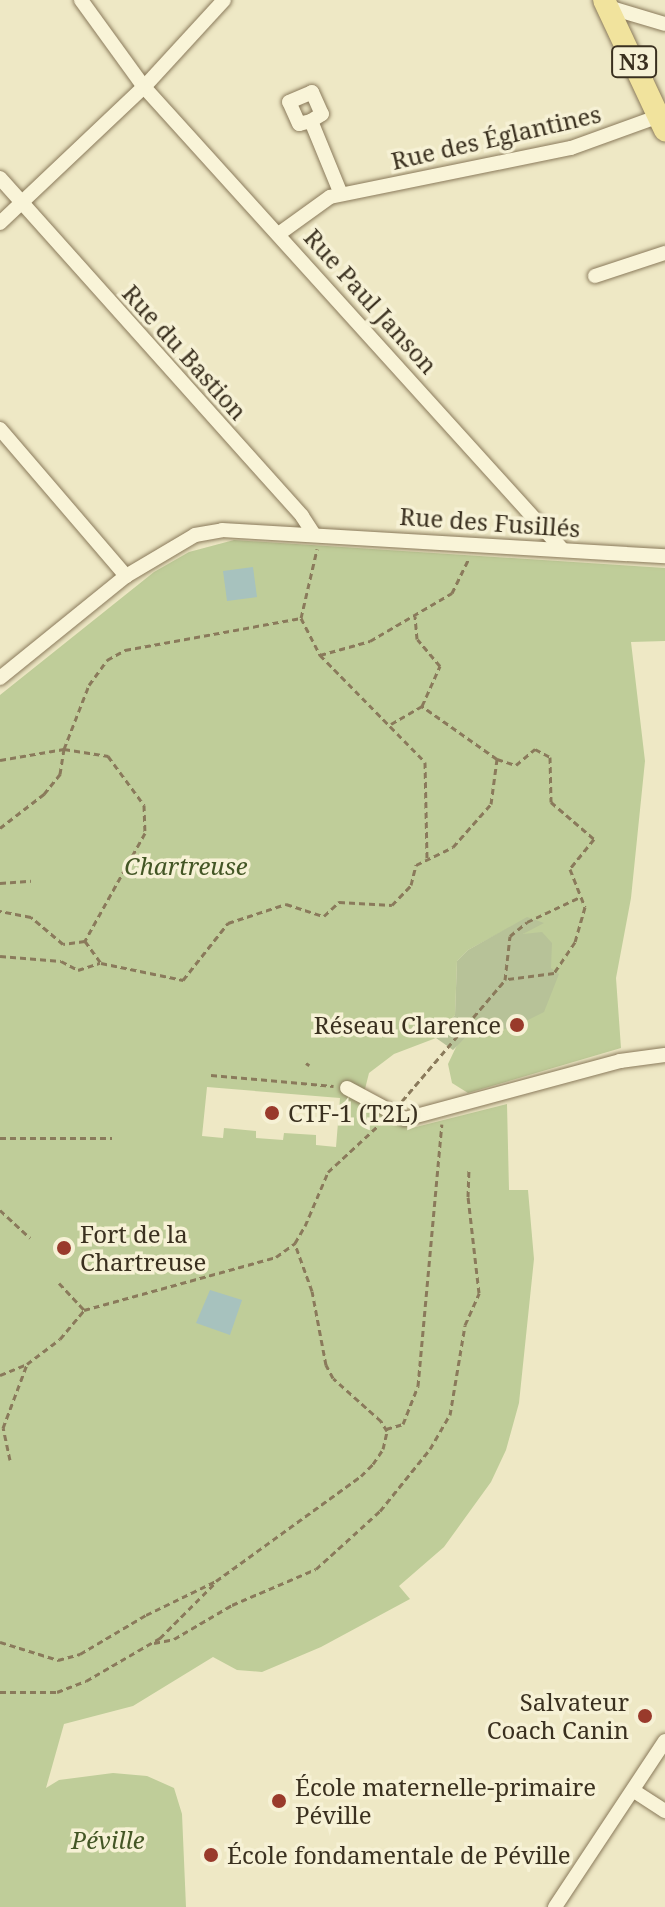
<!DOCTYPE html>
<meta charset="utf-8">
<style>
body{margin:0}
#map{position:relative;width:665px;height:1907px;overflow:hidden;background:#eee8c5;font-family:"Noto Serif",serif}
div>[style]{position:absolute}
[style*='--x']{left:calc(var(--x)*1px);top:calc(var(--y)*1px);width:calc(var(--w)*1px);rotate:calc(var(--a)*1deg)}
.green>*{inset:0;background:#bfcd99}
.cemetery>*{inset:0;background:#b7c298}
.water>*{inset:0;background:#a7c2be}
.path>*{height:3px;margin-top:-1.5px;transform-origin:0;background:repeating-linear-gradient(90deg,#8a7a5b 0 6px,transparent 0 10px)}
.roads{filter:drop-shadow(0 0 2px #8a7a5b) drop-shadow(0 0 2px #8a7a5b)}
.minor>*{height:14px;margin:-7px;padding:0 7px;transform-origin:7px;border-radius:7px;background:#f9f4d8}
.primary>*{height:22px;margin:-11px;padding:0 11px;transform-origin:11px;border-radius:11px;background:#f1e39d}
.dots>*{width:22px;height:22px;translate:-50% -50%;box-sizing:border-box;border:4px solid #f6f1d5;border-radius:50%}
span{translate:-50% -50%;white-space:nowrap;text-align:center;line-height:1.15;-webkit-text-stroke:7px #f6f1d5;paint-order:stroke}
.shield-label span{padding:2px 6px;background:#f6f1d5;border:2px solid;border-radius:6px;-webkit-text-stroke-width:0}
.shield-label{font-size:22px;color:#3a301f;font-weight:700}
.street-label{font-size:24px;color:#3a301f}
.park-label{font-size:24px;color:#435625;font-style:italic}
.poi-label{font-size:24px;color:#3a301f}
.right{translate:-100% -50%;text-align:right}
.left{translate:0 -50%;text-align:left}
</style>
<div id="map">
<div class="green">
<i style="clip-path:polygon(evenodd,234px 540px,665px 568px,665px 641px,631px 642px,645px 761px,631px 898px,616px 978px,621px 1048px,468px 1093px,452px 1083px,448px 1064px,457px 1045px,467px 1036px,521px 1023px,550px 968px,521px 935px,527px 931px,527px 918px,468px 950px,457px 961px,455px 1015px,436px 1038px,394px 1054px,369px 1073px,361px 1105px,412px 1128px,507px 1104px,509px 1190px,528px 1190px,534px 1259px,519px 1403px,506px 1450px,491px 1482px,444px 1547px,399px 1586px,410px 1599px,321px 1647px,262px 1672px,237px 1670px,213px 1657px,133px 1706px,64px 1724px,46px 1788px,59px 1780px,113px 1773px,147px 1776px,174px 1788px,182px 1814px,186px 1907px,0 1907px,0 695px,154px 572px,189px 552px,234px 540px,207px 1087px,340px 1098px,336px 1147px,316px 1145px,316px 1135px,284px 1133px,283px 1140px,256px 1138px,256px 1131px,224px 1128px,223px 1138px,202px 1136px,207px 1087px)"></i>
</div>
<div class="cemetery">
<i style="clip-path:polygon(527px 917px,544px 923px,523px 934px,542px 932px,552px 943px,551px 968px,559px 974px,544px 1012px,512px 1028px,467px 1036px,453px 1050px,436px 1038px,455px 1015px,457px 961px,468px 950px)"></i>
</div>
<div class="water">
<i style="clip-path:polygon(253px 567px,257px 597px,227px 601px,223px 571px)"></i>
<i style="clip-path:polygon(210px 1290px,242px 1300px,230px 1335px,196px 1323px)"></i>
</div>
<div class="path">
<i style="--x:301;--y:618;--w:42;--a:62.8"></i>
<i style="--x:320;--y:655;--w:150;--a:45.5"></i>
<i style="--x:425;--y:762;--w:96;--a:88.8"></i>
<i style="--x:320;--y:655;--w:52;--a:-15.6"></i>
<i style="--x:370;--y:641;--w:95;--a:-30.3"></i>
<i style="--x:452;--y:593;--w:37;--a:-64"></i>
<i style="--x:391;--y:724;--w:36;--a:-30"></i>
<i style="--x:497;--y:759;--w:20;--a:18"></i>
<i style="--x:516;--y:765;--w:25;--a:-40"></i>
<i style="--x:535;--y:749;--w:17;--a:28"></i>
<i style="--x:550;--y:757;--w:45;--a:88.7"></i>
<i style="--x:551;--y:802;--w:57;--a:40.7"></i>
<i style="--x:594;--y:839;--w:38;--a:129"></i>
<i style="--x:570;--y:869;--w:41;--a:68.5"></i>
<i style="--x:585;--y:907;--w:36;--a:106"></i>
<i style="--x:575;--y:942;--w:37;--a:124"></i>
<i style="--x:554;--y:973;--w:47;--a:172.7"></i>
<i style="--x:0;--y:760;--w:65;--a:-9.8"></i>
<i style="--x:64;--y:749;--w:45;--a:9"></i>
<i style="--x:108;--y:756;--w:61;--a:53.7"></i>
<i style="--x:144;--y:805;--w:28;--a:88"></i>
<i style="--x:145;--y:833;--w:124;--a:119.1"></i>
<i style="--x:85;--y:941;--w:22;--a:172"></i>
<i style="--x:63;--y:944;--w:42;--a:-139.8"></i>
<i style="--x:31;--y:917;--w:32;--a:-169"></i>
<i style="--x:0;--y:828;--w:56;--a:-37.7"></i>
<i style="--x:44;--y:794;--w:26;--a:-51"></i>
<i style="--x:60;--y:774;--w:25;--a:-81"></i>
<i style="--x:64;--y:749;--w:69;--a:-68.7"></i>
<i style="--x:89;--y:685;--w:31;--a:-54"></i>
<i style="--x:107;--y:660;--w:21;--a:-29"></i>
<i style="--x:125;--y:650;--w:179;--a:-10.3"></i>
<i style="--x:301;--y:618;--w:71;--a:-76.9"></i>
<i style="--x:0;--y:883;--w:31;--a:-4"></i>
<i style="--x:85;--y:941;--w:27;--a:54"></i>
<i style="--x:101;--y:963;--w:84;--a:11.7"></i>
<i style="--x:183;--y:980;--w:73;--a:-51.7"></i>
<i style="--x:228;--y:923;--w:61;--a:-18.1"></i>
<i style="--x:286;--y:904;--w:40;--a:18"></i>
<i style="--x:324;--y:916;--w:21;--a:-43"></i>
<i style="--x:339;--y:902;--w:53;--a:3.2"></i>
<i style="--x:392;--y:905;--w:28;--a:-46"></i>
<i style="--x:411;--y:885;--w:21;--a:-76"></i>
<i style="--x:416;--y:865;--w:41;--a:-25.9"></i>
<i style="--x:453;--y:847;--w:57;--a:-48.5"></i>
<i style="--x:491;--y:804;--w:45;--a:-82.4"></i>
<i style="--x:497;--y:759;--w:92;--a:-144.8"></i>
<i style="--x:422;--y:706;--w:44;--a:-65.8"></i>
<i style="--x:440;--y:666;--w:35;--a:-130"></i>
<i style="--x:417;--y:639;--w:23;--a:-95"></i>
<i style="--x:0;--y:956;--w:61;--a:4.7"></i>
<i style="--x:61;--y:961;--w:19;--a:28"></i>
<i style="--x:78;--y:970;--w:23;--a:-18"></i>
<i style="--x:306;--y:1063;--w:4;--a:34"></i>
<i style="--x:211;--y:1075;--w:123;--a:5.1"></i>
<i style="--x:402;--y:1101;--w:159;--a:-49.6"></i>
<i style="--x:505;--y:980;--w:44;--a:-83.5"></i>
<i style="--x:510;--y:936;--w:22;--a:-39"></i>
<i style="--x:527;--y:922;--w:59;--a:-25.3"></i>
<i style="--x:0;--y:1138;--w:112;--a:0"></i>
<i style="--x:0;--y:1210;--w:41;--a:43"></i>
<i style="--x:59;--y:1283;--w:37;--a:47"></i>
<i style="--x:0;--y:1375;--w:29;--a:-22"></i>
<i style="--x:27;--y:1364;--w:41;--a:-37.1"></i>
<i style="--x:60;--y:1339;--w:38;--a:-50"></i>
<i style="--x:84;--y:1310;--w:199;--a:-15.4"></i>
<i style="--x:276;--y:1257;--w:24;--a:-36"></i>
<i style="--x:295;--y:1243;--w:20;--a:-60"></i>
<i style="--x:305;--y:1226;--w:59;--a:-66.9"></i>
<i style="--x:328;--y:1172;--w:75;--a:-42.8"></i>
<i style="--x:386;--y:1429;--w:18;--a:-16"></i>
<i style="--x:403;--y:1424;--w:41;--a:-68.5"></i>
<i style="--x:418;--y:1386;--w:263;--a:-84.8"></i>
<i style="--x:10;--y:1460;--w:33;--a:-102"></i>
<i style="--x:3;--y:1428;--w:68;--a:-69.4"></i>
<i style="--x:0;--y:1642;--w:61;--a:17.2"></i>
<i style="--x:58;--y:1660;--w:23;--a:-15"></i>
<i style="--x:80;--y:1654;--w:77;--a:-30.6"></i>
<i style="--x:146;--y:1615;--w:78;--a:-25.9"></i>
<i style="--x:216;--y:1581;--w:179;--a:-35.9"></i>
<i style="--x:361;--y:1476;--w:17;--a:-45"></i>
<i style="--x:373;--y:1464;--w:18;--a:-56"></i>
<i style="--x:383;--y:1449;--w:18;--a:-77"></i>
<i style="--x:387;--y:1431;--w:12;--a:-121"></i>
<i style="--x:381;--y:1421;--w:64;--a:-138.1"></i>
<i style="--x:333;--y:1378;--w:15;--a:-118"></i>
<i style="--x:326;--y:1365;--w:75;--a:-100.7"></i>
<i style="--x:312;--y:1291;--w:50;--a:-109.9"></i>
<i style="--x:154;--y:1643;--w:20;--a:-11"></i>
<i style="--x:174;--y:1639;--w:67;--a:-30.4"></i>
<i style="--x:232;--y:1605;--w:91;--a:-23.2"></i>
<i style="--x:316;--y:1569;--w:86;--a:-42.2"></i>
<i style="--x:380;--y:1511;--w:80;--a:-51.1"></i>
<i style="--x:430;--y:1449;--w:39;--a:-60"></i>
<i style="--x:450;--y:1415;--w:91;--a:-80.5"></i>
<i style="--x:465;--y:1325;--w:35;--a:-66"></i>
<i style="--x:479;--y:1293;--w:97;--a:-96.5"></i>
<i style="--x:468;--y:1197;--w:27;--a:-88"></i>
<i style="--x:0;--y:1692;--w:57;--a:0"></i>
<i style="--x:57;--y:1692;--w:31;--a:-21"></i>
<i style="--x:86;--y:1681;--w:86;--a:-30.2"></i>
<i style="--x:160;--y:1638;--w:76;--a:-45"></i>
</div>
<div class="roads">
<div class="minor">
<i style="--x:81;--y:0;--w:107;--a:54.1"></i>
<i style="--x:144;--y:87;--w:622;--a:47.87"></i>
<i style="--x:608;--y:7;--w:59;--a:16.6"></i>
<i style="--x:311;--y:121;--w:12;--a:166"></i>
<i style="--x:299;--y:124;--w:24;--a:-114"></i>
<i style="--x:289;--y:102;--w:25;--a:-23"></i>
<i style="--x:312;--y:92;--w:24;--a:66"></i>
<i style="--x:322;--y:114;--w:13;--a:148"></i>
<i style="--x:311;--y:121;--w:79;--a:67.7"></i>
<i style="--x:0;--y:178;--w:453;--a:48.2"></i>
<i style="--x:302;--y:516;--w:20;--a:57"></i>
<i style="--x:0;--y:223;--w:198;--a:-43.4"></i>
<i style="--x:144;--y:87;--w:118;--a:-47.4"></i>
<i style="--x:280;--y:233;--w:62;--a:-35.8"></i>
<i style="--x:330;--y:197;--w:246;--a:-11.5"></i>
<i style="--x:571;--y:148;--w:100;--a:-19.9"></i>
<i style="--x:595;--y:276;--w:74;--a:-18.2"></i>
<i style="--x:0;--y:429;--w:194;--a:49.4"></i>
<i style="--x:0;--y:678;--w:162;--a:-39"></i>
<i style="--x:126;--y:576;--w:80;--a:-30.7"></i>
<i style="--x:195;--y:535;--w:27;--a:-10"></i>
<i style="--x:222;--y:530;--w:444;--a:3.4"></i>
<i style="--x:347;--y:1088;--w:66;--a:28.1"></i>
<i style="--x:405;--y:1119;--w:223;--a:-15.1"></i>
<i style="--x:620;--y:1061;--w:45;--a:-7.6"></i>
<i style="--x:634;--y:1791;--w:37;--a:33"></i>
<i style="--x:555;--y:1907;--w:199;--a:-56.5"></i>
</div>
<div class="primary">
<i style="--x:604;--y:0;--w:144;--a:64.9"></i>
</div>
</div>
<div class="dots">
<i style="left:517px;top:1025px;background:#993a2b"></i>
<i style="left:272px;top:1113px;background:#993a2b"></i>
<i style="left:64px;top:1248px;background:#993a2b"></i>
<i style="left:645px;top:1716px;background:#993a2b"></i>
<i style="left:279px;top:1801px;background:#993a2b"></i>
<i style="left:211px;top:1855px;background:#993a2b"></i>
</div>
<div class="shield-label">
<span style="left:634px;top:62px">N3</span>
</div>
<div class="street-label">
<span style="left:496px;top:137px;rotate:-13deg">Rue des Églantines</span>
<span style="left:371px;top:301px;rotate:48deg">Rue Paul Janson</span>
<span style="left:185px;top:352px;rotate:48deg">Rue du Bastion</span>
<span style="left:490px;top:522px;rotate:4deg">Rue des Fusillés</span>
</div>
<div class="park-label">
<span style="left:186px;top:866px">Chartreuse</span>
<span style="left:108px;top:1840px">Péville</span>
</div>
<div class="poi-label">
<span class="right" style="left:501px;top:1025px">Réseau Clarence</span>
<span class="left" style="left:288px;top:1113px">CTF-1 (T2L)</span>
<span class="left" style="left:80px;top:1248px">Fort de la<br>Chartreuse</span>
<span class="right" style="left:629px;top:1716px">Salvateur<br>Coach Canin</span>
<span class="left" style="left:295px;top:1801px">École maternelle-primaire<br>Péville</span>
<span class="left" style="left:227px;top:1855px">École fondamentale de Péville</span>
</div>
</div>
